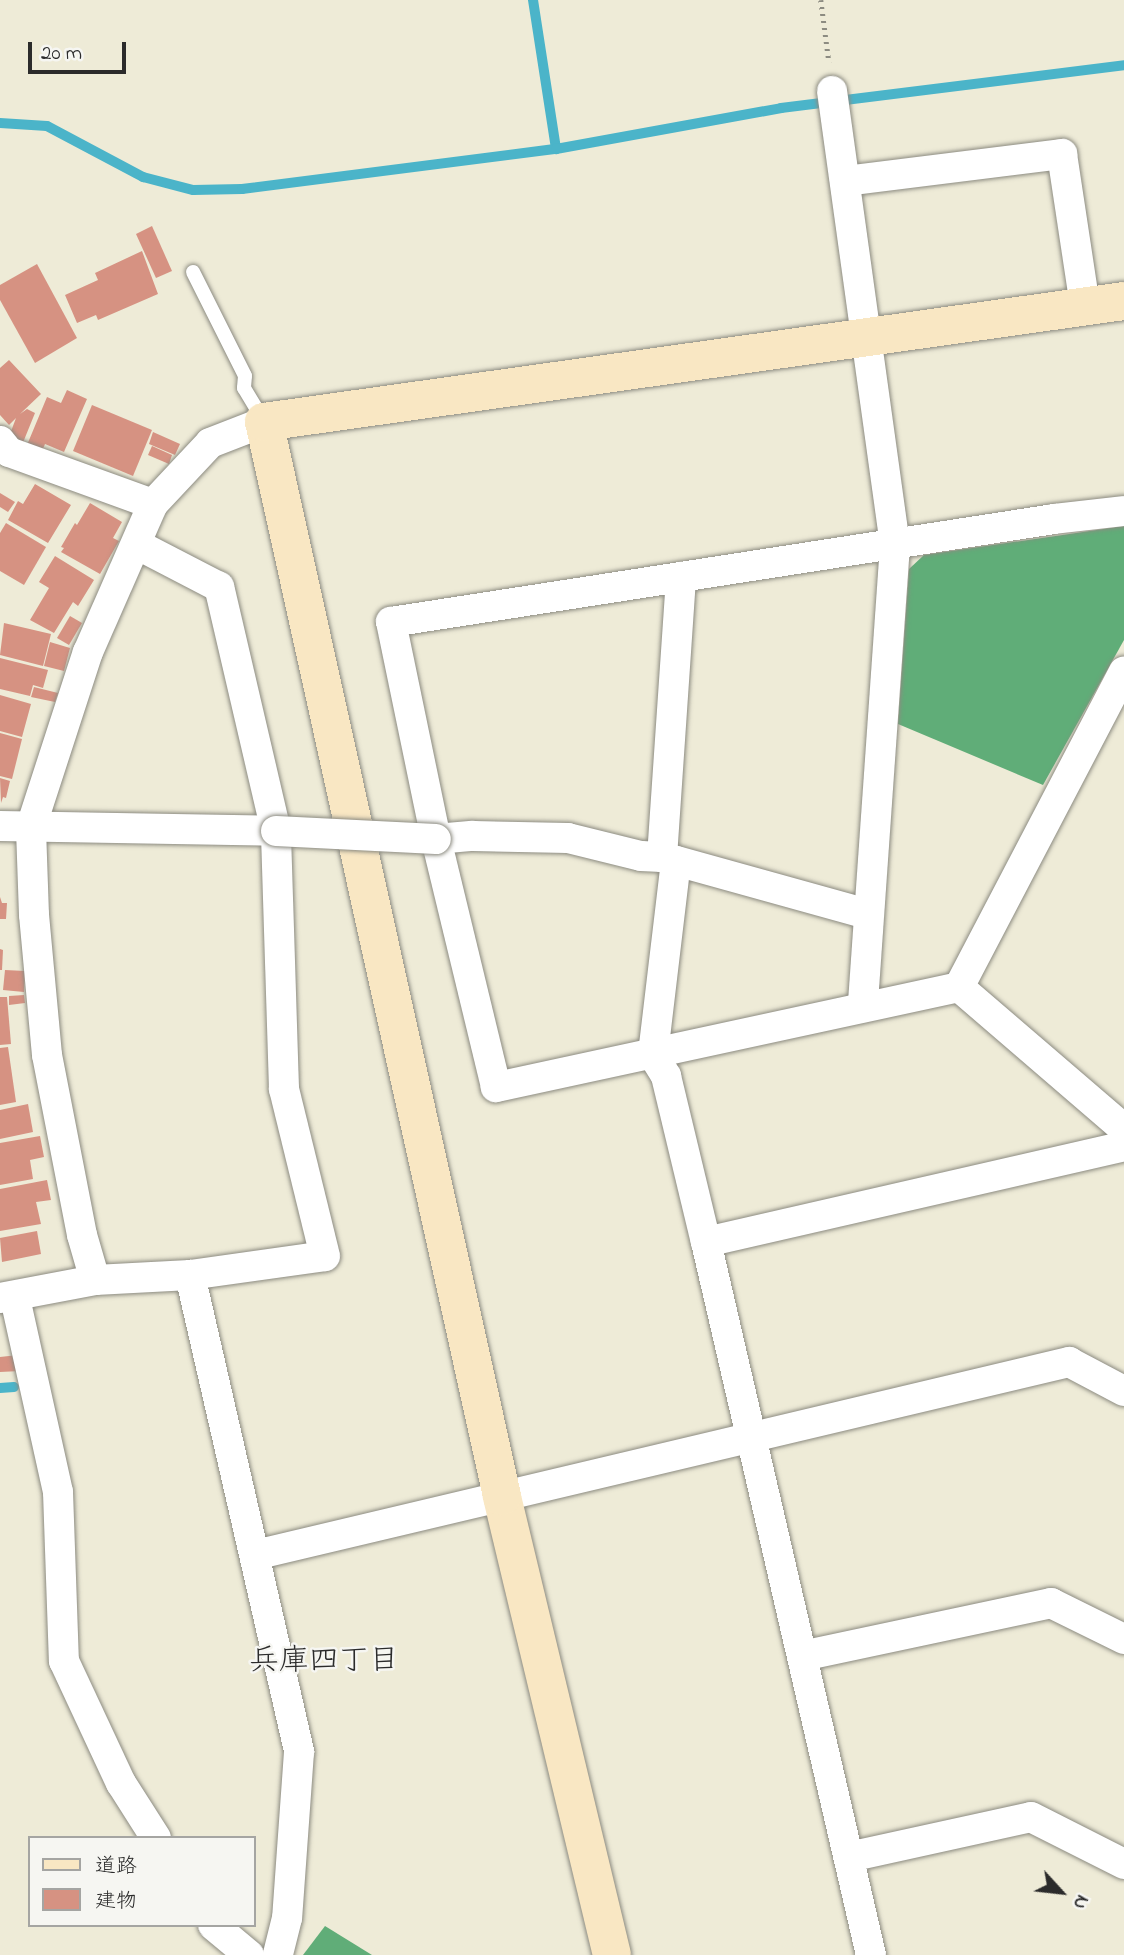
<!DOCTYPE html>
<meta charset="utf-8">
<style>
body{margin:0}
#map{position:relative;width:1124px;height:1955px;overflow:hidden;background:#eeebd7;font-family:"Indie Flower","Klee One",sans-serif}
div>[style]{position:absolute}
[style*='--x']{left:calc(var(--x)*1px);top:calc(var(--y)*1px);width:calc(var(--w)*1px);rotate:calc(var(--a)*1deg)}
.forest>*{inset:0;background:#60ad78}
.stream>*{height:10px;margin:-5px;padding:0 5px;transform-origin:5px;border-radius:5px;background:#4bb4c9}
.building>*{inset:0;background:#d69282}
.path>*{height:4.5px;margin-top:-2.25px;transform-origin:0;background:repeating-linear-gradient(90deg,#8c8b81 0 2px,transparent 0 7px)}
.roads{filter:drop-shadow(0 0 2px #8c8b81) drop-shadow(0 0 2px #8c8b81)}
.lane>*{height:14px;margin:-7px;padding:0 7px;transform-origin:7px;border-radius:7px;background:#fff}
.street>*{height:30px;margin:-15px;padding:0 15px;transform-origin:15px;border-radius:15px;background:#fff}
.secondary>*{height:38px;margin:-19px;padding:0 19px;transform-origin:19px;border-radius:19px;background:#f9e7c3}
.bridges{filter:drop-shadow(0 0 2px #8c8b81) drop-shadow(0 0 2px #8c8b81)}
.street-bridge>*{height:30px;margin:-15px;padding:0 15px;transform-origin:15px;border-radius:15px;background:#fff}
span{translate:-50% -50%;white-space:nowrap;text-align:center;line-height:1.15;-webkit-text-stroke:5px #f6f6f2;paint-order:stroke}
.neighbourhood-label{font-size:30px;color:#2b2b2b}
.legend{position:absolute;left:28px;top:1836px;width:228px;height:91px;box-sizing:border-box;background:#f6f6f2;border:2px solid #a5a5a2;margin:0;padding:9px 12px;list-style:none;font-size:21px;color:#2b2b2b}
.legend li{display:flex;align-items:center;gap:14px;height:35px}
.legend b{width:35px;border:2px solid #a5a5a2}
.north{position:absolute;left:1026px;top:1857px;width:70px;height:70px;-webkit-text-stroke:5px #f6f6f2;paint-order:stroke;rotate:117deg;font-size:19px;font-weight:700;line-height:28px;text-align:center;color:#2b2b2b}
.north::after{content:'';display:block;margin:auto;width:24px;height:32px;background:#2b2b2b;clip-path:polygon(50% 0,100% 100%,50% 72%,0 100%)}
.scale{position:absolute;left:28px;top:42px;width:98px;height:32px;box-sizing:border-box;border:4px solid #2b2b2b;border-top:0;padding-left:9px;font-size:21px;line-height:24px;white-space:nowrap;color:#2b2b2b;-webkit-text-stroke:5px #f6f6f2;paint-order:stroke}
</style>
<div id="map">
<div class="forest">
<i style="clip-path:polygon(1124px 526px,1124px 640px,1043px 785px,898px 724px,909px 569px,924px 555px)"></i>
<i style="clip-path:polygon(325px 1926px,372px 1955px,303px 1955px)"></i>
</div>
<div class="stream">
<i style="--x:533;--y:0;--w:151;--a:81.2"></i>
<i style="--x:0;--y:123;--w:47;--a:3.7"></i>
<i style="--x:47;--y:126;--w:109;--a:28"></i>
<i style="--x:143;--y:177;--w:52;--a:14.6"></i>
<i style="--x:193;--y:190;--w:49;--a:-1.2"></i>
<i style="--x:242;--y:189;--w:317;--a:-7.3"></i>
<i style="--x:556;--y:149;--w:229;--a:-10.3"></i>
<i style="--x:781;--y:108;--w:346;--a:-7.1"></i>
<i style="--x:0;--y:1388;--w:14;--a:-4"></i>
</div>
<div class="building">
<i style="clip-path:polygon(152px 226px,172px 271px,156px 278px,136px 234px)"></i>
<i style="clip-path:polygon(142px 251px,158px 294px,98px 320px,96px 315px,77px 323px,65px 295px,98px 280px,95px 273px)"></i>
<i style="clip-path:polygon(37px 264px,77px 338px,35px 363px,0 300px,0 285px)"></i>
<i style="clip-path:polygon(9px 360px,41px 394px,20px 414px,27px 409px,35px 413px,22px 445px,10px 434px,16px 418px,9px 425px,0 415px,0 368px)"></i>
<i style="clip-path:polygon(67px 390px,87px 399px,64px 452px,45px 444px,42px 451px,27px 445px,47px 397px,61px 403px)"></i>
<i style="clip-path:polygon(92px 405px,152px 430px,133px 476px,73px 451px)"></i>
<i style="clip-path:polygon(153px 432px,180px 444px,175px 455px,149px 444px)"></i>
<i style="clip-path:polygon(152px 446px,172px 455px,169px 464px,148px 455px)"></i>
<i style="clip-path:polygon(35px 484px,71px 505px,48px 543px,8px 520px,18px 501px,23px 504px)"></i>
<i style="clip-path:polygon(0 493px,15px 502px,8px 512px,0 507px)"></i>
<i style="clip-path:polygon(90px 503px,122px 522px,113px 538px,119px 541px,100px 574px,61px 552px,64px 548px,61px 547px,75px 523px,77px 525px)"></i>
<i style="clip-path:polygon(6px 523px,46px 547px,24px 585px,0 571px,0 533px)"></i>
<i style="clip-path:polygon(55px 556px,94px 580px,78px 606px,73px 602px,54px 633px,30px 620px,49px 588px,39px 582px)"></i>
<i style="clip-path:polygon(70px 616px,82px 623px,69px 645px,57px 638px)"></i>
<i style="clip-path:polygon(4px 623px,51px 634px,43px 666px,0 655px)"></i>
<i style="clip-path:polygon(50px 642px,70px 648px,64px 671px,44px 666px)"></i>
<i style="clip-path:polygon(0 658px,48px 670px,43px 688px,33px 685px,30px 696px,0 689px)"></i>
<i style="clip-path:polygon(34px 687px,58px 693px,55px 702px,31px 697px)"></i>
<i style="clip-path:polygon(0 695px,31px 704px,22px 737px,0 731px)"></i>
<i style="clip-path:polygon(0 733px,22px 739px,12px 779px,0 776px)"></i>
<i style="clip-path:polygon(0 778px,10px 781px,6px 798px,3px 797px,1px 803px)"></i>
<i style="clip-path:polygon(0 897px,2px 903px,7px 903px,6px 919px,0 919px)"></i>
<i style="clip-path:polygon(0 949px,3px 950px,2px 970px,0 970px)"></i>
<i style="clip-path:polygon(5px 970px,25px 971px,24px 992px,3px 990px)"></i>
<i style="clip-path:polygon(24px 995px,25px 1003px,9px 1005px,9px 996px)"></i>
<i style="clip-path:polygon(0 997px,7px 997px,11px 1044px,0 1045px)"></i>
<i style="clip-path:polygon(8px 1047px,16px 1102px,0 1105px,0 1048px)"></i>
<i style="clip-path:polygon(28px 1104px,33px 1132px,0 1139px,0 1110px)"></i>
<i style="clip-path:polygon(40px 1136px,44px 1157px,30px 1160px,33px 1179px,0 1185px,0 1143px)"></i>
<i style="clip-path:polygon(47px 1180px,51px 1200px,36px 1202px,41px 1224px,0 1231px,0 1189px)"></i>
<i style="clip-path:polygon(37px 1231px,41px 1254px,2px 1262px,0 1238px)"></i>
<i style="clip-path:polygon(18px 1355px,20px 1371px,0 1372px,0 1357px)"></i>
</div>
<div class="path">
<i style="--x:821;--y:0;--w:63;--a:82.6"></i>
</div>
<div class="roads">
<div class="lane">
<i style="--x:193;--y:272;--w:116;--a:63.4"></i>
<i style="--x:245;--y:376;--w:12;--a:95"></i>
<i style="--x:244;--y:388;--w:39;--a:59"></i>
</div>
<div class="street">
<i style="--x:832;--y:91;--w:458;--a:82.1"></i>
<i style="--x:895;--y:545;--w:463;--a:94"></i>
<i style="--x:845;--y:181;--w:219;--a:-7.1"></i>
<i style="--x:1062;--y:154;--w:154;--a:81.4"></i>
<i style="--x:0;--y:441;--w:14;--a:51"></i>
<i style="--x:9;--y:452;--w:153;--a:19.9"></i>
<i style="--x:0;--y:826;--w:276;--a:1"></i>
<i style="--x:436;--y:839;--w:37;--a:-5"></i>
<i style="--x:473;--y:836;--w:95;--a:1.2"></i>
<i style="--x:568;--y:838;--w:75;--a:13.9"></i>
<i style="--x:641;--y:856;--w:21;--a:3"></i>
<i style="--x:662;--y:857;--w:213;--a:15.5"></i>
<i style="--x:662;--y:857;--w:281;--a:-86.1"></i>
<i style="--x:676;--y:861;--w:195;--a:96.8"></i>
<i style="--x:653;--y:1055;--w:25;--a:58"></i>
<i style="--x:666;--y:1076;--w:171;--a:76.5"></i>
<i style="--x:706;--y:1242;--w:732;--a:76.97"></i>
<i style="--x:959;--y:987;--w:474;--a:167.8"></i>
<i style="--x:496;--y:1087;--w:255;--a:-103.6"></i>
<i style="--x:436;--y:839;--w:222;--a:-101.7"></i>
<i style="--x:391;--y:622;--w:671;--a:-8.83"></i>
<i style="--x:1054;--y:519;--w:70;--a:-6.5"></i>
<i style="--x:959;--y:987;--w:356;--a:-62.4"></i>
<i style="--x:959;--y:987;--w:218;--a:40.7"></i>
<i style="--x:706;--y:1242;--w:429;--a:-12.9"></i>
<i style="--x:190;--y:1275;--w:489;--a:77.1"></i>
<i style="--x:299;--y:1752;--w:166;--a:94.1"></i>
<i style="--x:287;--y:1918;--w:38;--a:104"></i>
<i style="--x:95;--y:1280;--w:47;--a:-106.1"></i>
<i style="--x:82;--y:1235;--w:183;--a:-101"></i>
<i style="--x:47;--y:1055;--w:141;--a:-95.3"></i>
<i style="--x:34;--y:915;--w:88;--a:-92"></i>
<i style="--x:31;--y:827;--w:184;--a:-72"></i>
<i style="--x:88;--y:652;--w:162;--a:-66.3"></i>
<i style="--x:153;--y:504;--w:83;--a:-46.9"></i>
<i style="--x:210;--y:443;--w:58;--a:-21.3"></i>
<i style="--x:0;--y:1298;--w:97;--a:-10.7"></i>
<i style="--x:95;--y:1280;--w:95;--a:-3"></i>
<i style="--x:190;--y:1275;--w:136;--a:-8"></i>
<i style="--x:325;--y:1256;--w:172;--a:-103.8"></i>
<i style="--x:284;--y:1089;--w:258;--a:-91.8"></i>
<i style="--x:276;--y:831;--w:251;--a:-103.1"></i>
<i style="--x:219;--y:587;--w:93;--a:-152.6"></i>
<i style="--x:15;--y:1298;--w:199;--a:77.5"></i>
<i style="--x:58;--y:1492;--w:169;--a:88"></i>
<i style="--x:64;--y:1661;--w:135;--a:65"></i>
<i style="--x:121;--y:1783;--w:65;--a:57.5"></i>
<i style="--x:255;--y:1555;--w:837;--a:-13.34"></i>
<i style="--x:1069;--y:1362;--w:62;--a:27.8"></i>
<i style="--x:802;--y:1656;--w:255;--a:-12"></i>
<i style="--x:1051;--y:1603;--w:81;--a:26.3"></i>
<i style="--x:849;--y:1857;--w:186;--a:-12.4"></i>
<i style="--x:1031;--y:1817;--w:104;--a:26.8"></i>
<i style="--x:213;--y:1925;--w:47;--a:39.8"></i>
</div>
<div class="secondary">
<i style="--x:612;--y:1955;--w:472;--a:-103.5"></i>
<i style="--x:502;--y:1496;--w:1100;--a:-102.49"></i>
<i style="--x:264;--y:422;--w:868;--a:-8.01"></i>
</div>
</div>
<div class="bridges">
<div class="street-bridge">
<i style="--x:276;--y:831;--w:160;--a:2.9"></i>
</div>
</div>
<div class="neighbourhood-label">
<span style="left:324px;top:1662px">兵庫四丁目</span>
</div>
<ul class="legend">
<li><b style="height:9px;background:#f9e7c3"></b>道路</li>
<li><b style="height:19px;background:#d69282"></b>建物</li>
</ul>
<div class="north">N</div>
<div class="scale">20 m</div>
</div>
